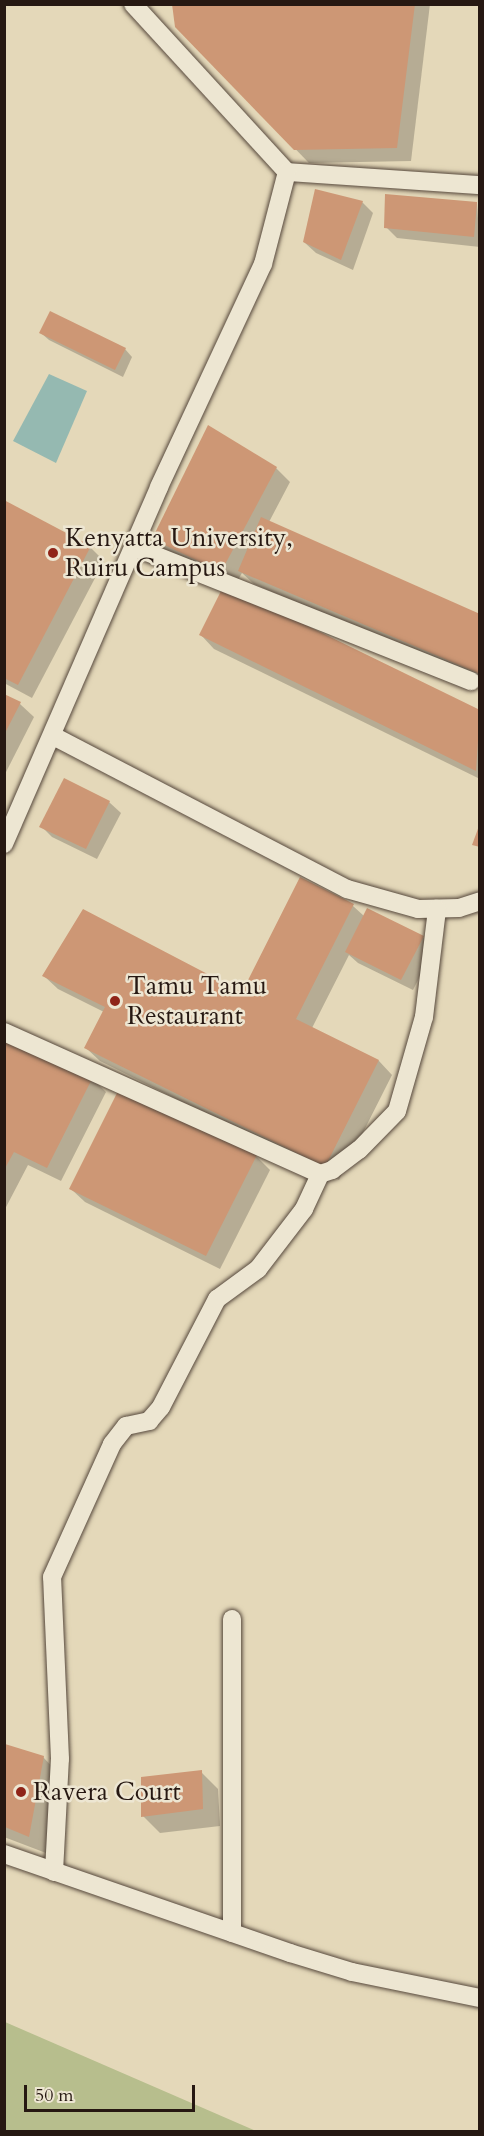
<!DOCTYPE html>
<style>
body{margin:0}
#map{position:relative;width:484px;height:2136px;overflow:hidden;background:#e4d8b9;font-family:Cardo,serif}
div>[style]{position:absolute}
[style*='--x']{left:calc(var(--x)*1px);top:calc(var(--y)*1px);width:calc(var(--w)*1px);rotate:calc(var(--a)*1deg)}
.green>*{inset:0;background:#b7be8d}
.water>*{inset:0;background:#95b9b1}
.shadow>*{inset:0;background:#0003}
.building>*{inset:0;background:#cd9775}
.roads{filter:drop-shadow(0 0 2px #56483c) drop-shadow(0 0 2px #56483c)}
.street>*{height:18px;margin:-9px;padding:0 9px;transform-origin:9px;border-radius:9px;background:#ede6d2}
.dots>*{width:16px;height:16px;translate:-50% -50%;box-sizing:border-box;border:3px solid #ede6d2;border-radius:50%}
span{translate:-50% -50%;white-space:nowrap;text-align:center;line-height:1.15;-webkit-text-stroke:5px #ede6d2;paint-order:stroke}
.poi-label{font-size:26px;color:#261812}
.left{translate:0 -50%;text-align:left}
.frame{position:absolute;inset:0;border:6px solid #261812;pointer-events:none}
.scale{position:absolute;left:24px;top:2085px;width:171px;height:27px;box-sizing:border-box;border:3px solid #261812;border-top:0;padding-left:8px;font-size:18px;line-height:21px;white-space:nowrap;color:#261812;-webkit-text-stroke:4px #ede6d2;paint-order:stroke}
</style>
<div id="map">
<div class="green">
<i style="clip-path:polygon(5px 2022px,256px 2131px,5px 2131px)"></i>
</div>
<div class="water">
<i style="clip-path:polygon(49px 374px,87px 391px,56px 463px,13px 441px)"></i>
</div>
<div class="shadow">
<i style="clip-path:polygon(173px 4px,430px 4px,411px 161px,309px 163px,176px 26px)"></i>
<i style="clip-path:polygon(362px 202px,373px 213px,353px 270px,316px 253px,304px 242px)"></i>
<i style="clip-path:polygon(477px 203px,480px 247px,397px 238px,386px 227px)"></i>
<i style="clip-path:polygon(41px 333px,125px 349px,132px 357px,123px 377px,49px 340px)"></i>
<i style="clip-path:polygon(276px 468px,290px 482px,269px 522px,480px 615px,480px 681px,254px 584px,242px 573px,235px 585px,167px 553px,153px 539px)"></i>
<i style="clip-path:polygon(4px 502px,90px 547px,104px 561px,32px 698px,4px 683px)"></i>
<i style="clip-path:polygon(201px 635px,480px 712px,480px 779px,214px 649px)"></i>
<i style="clip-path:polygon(4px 696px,20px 704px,34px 717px,4px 776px)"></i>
<i style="clip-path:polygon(109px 802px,121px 813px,97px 859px,52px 837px,41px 826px)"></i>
<i style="clip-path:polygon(301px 879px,353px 906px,364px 916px,423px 937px,434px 948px,413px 990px,358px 963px,349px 955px,312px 1028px,379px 1061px,392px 1075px,339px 1180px,100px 1061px,86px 1048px,104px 1012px,58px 989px,44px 976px,243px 994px)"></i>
<i style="clip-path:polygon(4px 1035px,92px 1078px,106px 1092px,61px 1181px,28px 1165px,4px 1211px)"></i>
<i style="clip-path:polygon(256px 1156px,270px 1170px,220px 1269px,85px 1202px,71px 1189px)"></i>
<i style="clip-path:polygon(4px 1745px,43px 1757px,60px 1775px,46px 1853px,4px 1837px)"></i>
<i style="clip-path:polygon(201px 1772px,218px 1789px,220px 1826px,160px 1833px,143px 1816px)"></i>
</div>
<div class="building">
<i style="clip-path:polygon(172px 4px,415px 4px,397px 148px,294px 150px,175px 27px)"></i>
<i style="clip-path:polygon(315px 189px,363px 201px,341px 260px,303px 242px)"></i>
<i style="clip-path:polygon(385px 194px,477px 202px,474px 237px,384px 228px)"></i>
<i style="clip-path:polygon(50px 311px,126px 348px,115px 370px,39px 333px)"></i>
<i style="clip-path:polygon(208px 425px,277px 467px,221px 572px,152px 539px)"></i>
<i style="clip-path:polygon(4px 500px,91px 546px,18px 685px,4px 678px)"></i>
<i style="clip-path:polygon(261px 517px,480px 614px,480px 674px,238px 571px)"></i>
<i style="clip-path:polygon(224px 585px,480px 710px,476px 771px,199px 635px)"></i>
<i style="clip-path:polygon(4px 694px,21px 702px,4px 735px)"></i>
<i style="clip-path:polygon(64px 778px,110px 801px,86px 849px,39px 827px)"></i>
<i style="clip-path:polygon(479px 826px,480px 827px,480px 847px,472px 845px)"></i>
<i style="clip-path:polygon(300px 877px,354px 904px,296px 1019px,379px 1060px,325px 1167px,84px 1048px,105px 1007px,42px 976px,83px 909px,242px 992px)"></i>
<i style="clip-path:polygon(367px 908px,424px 936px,401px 980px,345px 952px)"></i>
<i style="clip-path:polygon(4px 1033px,93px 1077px,47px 1168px,14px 1152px,4px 1170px)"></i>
<i style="clip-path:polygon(120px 1087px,257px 1155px,206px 1256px,69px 1189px)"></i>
<i style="clip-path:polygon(5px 1744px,44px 1756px,29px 1837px,5px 1827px)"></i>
<i style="clip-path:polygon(202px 1770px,203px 1809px,141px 1817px,141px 1777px)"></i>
</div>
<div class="roads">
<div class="street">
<i style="--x:133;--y:4;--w:228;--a:47.5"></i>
<i style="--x:287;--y:172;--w:193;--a:3.9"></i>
<i style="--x:134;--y:547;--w:363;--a:21.7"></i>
<i style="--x:53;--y:736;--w:331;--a:27.5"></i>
<i style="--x:347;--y:889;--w:74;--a:15.7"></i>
<i style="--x:418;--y:909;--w:41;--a:-1.4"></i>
<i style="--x:459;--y:908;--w:22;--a:-18"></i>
<i style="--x:4;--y:844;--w:389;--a:-66.5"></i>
<i style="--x:159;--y:487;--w:246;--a:-65"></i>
<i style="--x:263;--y:264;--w:95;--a:-75.4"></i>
<i style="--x:4;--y:1032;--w:346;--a:24.2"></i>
<i style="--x:320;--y:1174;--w:13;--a:-18"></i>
<i style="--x:332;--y:1170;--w:34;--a:-37"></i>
<i style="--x:359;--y:1150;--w:54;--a:-45.7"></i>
<i style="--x:397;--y:1111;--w:98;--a:-74"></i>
<i style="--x:424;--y:1017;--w:109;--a:-83.1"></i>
<i style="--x:232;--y:1619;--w:314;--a:90"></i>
<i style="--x:4;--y:1854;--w:303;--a:19.1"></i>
<i style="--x:290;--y:1953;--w:65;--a:17"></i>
<i style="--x:352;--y:1972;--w:131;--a:11.5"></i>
<i style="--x:54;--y:1872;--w:113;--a:-87"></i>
<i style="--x:60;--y:1759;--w:182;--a:-92.5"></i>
<i style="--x:52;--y:1577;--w:146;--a:-65.7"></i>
<i style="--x:112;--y:1444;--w:23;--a:-52"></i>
<i style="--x:126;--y:1426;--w:24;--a:-12"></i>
<i style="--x:149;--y:1421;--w:18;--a:-49"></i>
<i style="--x:161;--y:1407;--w:122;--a:-62.6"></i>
<i style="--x:217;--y:1299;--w:51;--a:-36.2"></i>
<i style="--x:258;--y:1269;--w:76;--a:-52.5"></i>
<i style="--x:304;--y:1209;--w:38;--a:-65"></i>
</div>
</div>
<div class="dots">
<i style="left:53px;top:553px;background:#8f2418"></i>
<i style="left:115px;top:1001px;background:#8f2418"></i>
<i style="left:21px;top:1792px;background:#8f2418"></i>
</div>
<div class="poi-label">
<span class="left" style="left:65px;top:553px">Kenyatta University,<br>Ruiru Campus</span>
<span class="left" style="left:127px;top:1001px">Tamu Tamu<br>Restaurant</span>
<span class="left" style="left:33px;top:1792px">Ravera Court</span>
</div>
<div class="frame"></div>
<div class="scale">50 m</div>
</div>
